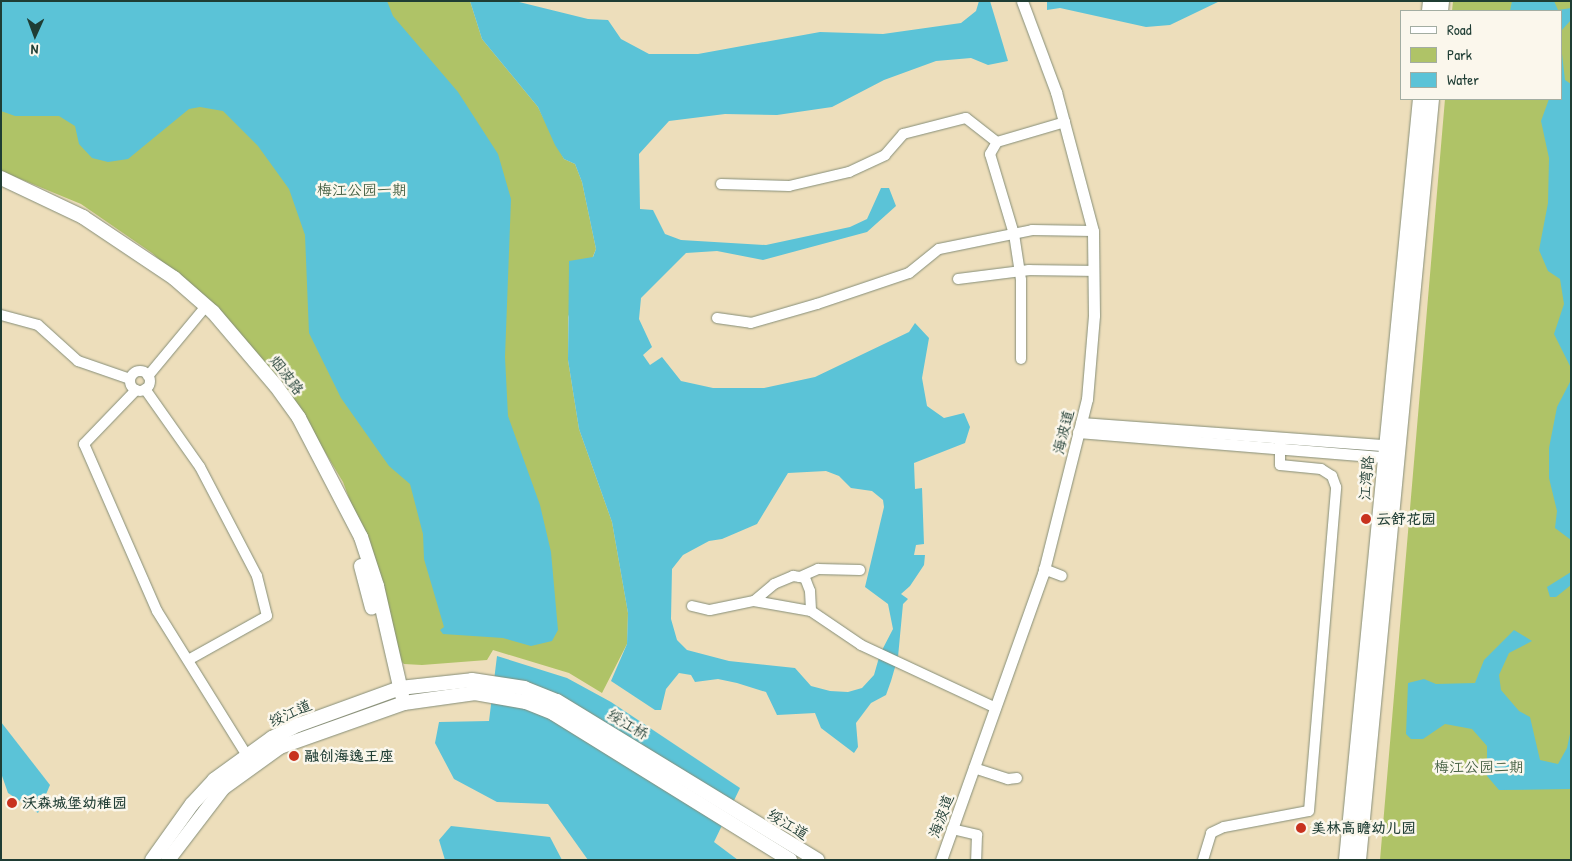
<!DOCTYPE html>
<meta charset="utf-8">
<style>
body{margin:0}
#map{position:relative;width:1572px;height:861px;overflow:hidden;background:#eddebb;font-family:"Patrick Hand","LXGW WenKai TC",sans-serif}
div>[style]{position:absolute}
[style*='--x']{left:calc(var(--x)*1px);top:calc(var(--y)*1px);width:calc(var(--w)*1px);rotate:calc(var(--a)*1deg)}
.green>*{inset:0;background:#afc367}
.water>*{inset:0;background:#5bc3d7}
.roads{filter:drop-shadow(0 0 1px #868e78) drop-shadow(0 0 1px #868e78)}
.minor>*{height:10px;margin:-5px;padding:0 5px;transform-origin:5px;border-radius:5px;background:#fff}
.minor>.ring{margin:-5px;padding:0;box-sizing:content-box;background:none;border:10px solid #fff;border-radius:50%}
.tertiary>*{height:11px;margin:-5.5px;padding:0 5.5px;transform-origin:5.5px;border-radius:5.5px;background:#fff}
.secondary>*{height:14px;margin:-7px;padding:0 7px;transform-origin:7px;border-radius:7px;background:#fff}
.dots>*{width:14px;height:14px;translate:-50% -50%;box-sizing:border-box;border:2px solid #fbf7ec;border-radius:50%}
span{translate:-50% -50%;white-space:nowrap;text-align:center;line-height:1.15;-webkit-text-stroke:5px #fbf7ec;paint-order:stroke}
.park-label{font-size:15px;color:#435e41}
.street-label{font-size:15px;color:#1f3d34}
.poi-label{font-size:15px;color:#1f3d34;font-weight:700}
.left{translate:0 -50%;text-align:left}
.frame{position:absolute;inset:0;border:2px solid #1f3d34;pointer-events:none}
.legend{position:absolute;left:1400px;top:10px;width:162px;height:90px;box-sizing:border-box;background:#fbf7ec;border:1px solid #a3ada2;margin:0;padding:6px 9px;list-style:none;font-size:15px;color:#1f3d34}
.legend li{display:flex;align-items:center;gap:10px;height:25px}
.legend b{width:25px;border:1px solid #a3ada2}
.north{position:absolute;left:10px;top:10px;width:50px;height:50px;-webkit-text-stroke:4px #fbf7ec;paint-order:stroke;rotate:182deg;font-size:14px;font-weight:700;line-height:20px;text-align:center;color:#1f3d34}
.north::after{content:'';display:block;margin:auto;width:18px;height:22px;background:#1f3d34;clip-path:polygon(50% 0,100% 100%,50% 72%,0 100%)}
</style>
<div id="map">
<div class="green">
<i style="clip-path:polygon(1px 1px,470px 1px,482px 39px,538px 107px,564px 159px,575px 164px,582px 182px,596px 249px,568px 317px,568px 360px,579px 429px,612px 522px,628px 613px,627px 644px,602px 693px,569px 673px,493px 650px,487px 660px,422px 665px,404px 664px,399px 659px,379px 578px,343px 482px,284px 384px,223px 316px,152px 253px,81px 204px,1px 171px)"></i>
<i style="clip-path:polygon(1453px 1px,1571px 1px,1571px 860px,1380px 860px,1445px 99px,1561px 99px,1561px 11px,1452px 11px)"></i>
</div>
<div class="water">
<i style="clip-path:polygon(1px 1px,387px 1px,393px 16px,458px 92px,498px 154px,511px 199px,505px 357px,508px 416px,540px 505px,551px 552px,558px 630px,552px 641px,531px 646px,503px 638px,443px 634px,440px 630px,444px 627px,424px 559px,423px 534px,410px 484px,389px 466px,341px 398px,309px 333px,305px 235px,289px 189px,258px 146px,223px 111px,200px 107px,189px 109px,128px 159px,108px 162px,92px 158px,79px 144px,75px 126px,59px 116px,15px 116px,1px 111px)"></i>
<i style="clip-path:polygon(evenodd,470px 1px,515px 1px,588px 19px,608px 20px,621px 39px,649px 54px,698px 54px,820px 32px,883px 34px,961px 23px,976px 11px,979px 1px,990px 1px,1008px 61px,988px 65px,971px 58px,936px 61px,884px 80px,832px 107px,777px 115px,725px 114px,669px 121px,639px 154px,640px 209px,653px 210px,665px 234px,681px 240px,766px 245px,850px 227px,867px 219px,881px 188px,889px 188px,896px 206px,867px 232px,763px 260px,717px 251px,686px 253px,641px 298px,639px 319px,652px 347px,643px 355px,650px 365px,662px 357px,681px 381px,713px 388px,764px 388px,815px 377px,909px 332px,915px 323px,929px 338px,922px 378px,927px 406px,944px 418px,964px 413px,970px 427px,965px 443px,914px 463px,915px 489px,922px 488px,924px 544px,916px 545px,914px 555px,925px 555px,924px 565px,910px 586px,901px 594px,908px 599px,903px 604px,898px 657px,891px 681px,886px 695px,871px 703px,856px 723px,858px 747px,854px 753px,821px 728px,815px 713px,777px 715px,766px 692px,737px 683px,718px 679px,695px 682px,691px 675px,679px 673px,666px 689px,661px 710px,655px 710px,611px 681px,627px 644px,628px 613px,612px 522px,579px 429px,568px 360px,569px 261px,593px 257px,596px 249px,582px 182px,575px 164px,564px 159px,555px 145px,538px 107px,482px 39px,470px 1px,826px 471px,839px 476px,851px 488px,872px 491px,883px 500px,884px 507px,865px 587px,888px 604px,893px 629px,880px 654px,874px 675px,862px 688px,848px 692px,830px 691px,811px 686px,795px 668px,729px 661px,687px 650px,677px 640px,671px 619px,672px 569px,683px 555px,709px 541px,722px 539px,757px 524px,788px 473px,826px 471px)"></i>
<i style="clip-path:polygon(1047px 1px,1220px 1px,1170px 25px,1146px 27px,1060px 8px,1047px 10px)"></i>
<i style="clip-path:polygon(1512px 1px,1554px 1px,1558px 10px,1571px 8px,1571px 20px,1561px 31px,1561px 11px,1510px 11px)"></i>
<i style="clip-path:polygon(1561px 45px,1565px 80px,1571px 84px,1571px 540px,1555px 528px,1557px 511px,1549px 478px,1549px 448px,1557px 407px,1570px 382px,1570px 366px,1554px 334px,1564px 304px,1560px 279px,1548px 271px,1539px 250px,1548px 203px,1549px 158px,1541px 121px,1549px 99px,1561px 99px)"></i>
<i style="clip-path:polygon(1571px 572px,1571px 585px,1556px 597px,1550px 597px,1547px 587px)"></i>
<i style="clip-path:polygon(1514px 630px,1532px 641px,1509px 653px,1499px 675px,1501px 690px,1519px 711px,1530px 717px,1540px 760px,1558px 764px,1567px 748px,1571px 729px,1571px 789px,1499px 790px,1487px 776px,1487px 746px,1472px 729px,1445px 724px,1423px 739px,1411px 739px,1406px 734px,1408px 683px,1424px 679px,1436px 684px,1475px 683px,1484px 660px)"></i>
<i style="clip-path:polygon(497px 656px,567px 678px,611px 702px,740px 788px,714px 842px,738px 860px,588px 860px,548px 804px,497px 802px,454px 779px,435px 743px,439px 722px,489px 721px)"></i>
<i style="clip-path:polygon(1px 722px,50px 785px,38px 813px,8px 793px,1px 773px)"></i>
<i style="clip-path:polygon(451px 826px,550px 837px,562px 860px,445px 860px,439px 840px)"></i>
</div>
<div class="roads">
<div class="minor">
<i style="--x:997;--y:142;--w:14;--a:120"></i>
<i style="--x:990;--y:154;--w:84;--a:73.3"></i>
<i style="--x:1014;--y:234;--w:47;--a:81.3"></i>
<i style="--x:1021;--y:280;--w:79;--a:90"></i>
<i style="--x:721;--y:184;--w:68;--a:1.7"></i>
<i style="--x:789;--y:186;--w:62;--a:-13.1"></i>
<i style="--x:849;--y:172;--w:40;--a:-25"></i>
<i style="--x:885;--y:155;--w:28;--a:-49"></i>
<i style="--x:903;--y:134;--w:65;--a:-14.3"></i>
<i style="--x:966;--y:118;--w:39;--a:38"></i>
<i style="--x:997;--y:142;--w:71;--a:-16.4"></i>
<i style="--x:958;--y:279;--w:72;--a:-7.2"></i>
<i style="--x:1029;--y:270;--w:65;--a:0.9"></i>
<i style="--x:1;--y:315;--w:38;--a:15"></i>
<i style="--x:38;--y:325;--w:54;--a:42"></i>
<i style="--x:78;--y:361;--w:55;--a:19.1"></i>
<i style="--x:717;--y:318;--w:34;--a:8"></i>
<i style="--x:751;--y:323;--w:69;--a:-16.1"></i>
<i style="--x:817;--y:304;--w:97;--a:-18.6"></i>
<i style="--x:909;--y:273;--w:38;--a:-39"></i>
<i style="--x:939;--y:249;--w:95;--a:-11.5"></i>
<i style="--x:1032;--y:230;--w:61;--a:0.9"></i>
<i class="ring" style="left:130px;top:371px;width:10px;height:10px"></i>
<i style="--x:148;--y:376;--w:85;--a:-50.3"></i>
<i style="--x:145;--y:389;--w:95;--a:54.8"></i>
<i style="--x:200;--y:467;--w:123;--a:62.4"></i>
<i style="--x:257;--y:576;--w:41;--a:76"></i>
<i style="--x:267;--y:616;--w:90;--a:150.9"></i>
<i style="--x:136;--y:390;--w:75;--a:133.9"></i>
<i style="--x:84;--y:444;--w:182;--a:66.4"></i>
<i style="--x:157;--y:611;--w:168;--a:58.1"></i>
<i style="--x:1044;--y:569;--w:19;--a:21"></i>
<i style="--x:800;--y:577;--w:20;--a:-24"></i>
<i style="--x:818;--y:569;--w:42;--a:1.4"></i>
<i style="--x:754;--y:601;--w:26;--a:-40"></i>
<i style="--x:774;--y:584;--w:21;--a:-23"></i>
<i style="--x:793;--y:576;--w:7;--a:8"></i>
<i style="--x:800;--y:577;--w:5;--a:11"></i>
<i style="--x:805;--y:578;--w:14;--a:69"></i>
<i style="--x:810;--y:591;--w:20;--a:87"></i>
<i style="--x:692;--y:606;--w:18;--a:13"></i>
<i style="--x:710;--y:610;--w:45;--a:-11.6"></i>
<i style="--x:754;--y:601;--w:58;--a:10"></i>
<i style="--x:811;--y:611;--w:60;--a:34.2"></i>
<i style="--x:861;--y:645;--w:149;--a:25"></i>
<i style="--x:974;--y:768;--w:36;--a:18"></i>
<i style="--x:1008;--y:779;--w:9;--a:-6"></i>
<i style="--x:952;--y:829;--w:26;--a:13"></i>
<i style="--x:977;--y:835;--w:25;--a:92"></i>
<i style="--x:1203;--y:860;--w:28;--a:-73"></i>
<i style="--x:1211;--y:833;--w:14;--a:-25"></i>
<i style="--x:1224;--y:827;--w:86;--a:-10.7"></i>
<i style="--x:1309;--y:811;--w:325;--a:-85.2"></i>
<i style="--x:1336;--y:487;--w:12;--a:-110"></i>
<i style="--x:1332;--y:476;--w:13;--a:-148"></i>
<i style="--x:1321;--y:469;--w:41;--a:-174.4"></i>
<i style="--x:1280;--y:465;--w:24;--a:-90"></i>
</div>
<div class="tertiary">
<i style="--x:1081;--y:423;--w:315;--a:4.2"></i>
<i style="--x:1078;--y:432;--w:316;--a:4.7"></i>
<i style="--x:941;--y:860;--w:304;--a:-70.4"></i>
<i style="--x:1043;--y:574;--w:180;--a:-75.9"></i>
<i style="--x:1087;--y:399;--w:84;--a:-85.2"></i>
<i style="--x:1094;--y:315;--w:84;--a:-90.7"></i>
<i style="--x:1093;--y:231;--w:144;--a:-104.9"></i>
<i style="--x:1056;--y:92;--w:97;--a:-110.5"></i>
</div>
<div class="secondary">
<i style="--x:1429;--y:11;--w:10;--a:-84"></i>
<i style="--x:1441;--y:11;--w:10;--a:-84"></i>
<i style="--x:1;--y:178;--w:91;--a:25.4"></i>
<i style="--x:83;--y:217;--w:110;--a:33.8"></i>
<i style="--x:174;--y:278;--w:52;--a:41.1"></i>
<i style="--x:213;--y:312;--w:97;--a:49.6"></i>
<i style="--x:276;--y:386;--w:39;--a:54"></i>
<i style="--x:299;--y:418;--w:134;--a:62.5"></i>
<i style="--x:361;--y:537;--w:52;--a:71.9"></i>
<i style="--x:377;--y:586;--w:112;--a:77.1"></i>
<i style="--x:361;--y:566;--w:43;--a:75.3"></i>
<i style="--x:152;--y:860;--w:69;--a:-54.5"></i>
<i style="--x:192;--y:804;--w:33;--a:-47"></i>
<i style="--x:214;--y:780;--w:72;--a:-35.9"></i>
<i style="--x:272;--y:738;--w:29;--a:-27"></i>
<i style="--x:298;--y:725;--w:109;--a:-19.9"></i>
<i style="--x:400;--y:688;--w:72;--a:-6.3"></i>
<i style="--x:472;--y:680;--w:53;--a:8.7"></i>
<i style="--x:524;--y:688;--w:35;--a:22"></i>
<i style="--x:557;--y:701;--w:305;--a:31.4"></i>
<i style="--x:168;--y:860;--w:91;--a:-52.6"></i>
<i style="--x:223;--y:788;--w:70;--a:-35.7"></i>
<i style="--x:280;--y:747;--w:132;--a:-19.5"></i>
<i style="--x:404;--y:703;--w:72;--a:-8"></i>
<i style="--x:475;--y:693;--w:52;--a:10"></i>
<i style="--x:526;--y:702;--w:29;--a:22"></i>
<i style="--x:553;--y:713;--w:279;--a:31.8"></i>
<i style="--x:1346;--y:860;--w:765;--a:-84.45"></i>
<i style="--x:1359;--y:860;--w:764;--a:-84.52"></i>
</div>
</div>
<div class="dots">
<i style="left:1366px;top:519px;background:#c8321e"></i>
<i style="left:294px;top:756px;background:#c8321e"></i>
<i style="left:12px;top:803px;background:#c8321e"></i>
<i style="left:1301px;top:828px;background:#c8321e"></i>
</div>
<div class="park-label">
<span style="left:362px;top:190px">梅江公园一期</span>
<span style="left:1479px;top:767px">梅江公园二期</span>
</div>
<div class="street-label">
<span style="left:287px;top:375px;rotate:52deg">烟波路</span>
<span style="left:1063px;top:432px;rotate:-76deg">海波道</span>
<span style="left:1366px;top:478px;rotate:-85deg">江湾路</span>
<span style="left:290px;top:713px;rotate:-24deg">绥江道</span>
<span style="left:628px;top:724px;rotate:31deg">绥江桥</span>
<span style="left:941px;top:816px;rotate:-70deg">海波道</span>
<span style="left:788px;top:824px;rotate:31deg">绥江道</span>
</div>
<div class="poi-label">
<span class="left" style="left:1376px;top:519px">云舒花园</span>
<span class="left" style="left:304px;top:756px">融创海逸王座</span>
<span class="left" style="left:22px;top:803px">沃森城堡幼稚园</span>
<span class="left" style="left:1311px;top:828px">美林高瞻幼儿园</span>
</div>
<div class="frame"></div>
<ul class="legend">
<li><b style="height:6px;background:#fff"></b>Road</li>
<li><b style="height:14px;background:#afc367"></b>Park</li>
<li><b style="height:14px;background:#5bc3d7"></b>Water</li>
</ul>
<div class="north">N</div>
</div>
